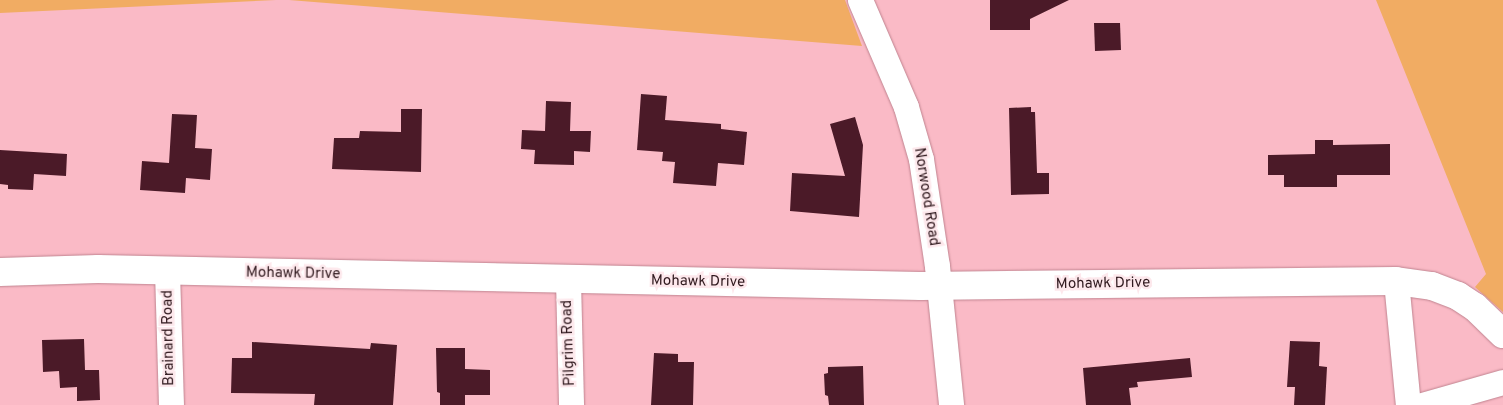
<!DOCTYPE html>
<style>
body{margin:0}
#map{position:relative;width:1503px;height:405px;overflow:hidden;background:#fabac6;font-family:Overpass,sans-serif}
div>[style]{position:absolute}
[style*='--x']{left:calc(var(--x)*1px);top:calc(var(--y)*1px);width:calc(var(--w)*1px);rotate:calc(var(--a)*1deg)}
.green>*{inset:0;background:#f1ac63}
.building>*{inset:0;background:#4b1a28}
.roads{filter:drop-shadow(0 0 1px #c08490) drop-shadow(0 0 1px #c08490)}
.street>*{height:25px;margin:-12.5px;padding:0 12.5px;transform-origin:12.5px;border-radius:12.5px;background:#fff}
.secondary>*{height:28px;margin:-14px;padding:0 14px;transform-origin:14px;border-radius:14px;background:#fff}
span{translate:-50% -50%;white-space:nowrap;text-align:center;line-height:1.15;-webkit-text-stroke:5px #fde8ec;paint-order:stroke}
.street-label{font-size:15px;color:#30191e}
</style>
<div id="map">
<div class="green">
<i style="clip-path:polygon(0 0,276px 0,0 13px)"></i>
<i style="clip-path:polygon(289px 0,845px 0,862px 46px)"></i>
<i style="clip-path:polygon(1376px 0,1503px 0,1503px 312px,1475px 287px,1486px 274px)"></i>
</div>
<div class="building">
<i style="clip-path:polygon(990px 0,1069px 0,1030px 19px,1030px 30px,990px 30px)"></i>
<i style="clip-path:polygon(1094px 23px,1120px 23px,1121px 50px,1095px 51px)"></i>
<i style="clip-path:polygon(641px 94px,667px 96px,665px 120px,721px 124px,721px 129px,747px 132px,744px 165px,718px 163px,716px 186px,673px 183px,675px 162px,662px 161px,663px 152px,637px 150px)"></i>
<i style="clip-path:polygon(546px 101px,571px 102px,570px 131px,591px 131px,590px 152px,574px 151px,574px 165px,534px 164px,535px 150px,521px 149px,522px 130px,545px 131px)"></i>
<i style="clip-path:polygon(1031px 107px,1031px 112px,1035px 112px,1037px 173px,1049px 173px,1049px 194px,1011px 195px,1009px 108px)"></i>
<i style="clip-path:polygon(401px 109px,422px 109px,421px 172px,332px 169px,334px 138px,359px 138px,360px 131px,401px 132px)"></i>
<i style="clip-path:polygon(172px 114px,197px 115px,195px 148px,212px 149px,210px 180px,186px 178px,185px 193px,140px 190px,142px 161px,169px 163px)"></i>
<i style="clip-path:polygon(855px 117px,863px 145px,859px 217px,790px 211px,792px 173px,845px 176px,830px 124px)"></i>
<i style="clip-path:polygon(1315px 140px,1333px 140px,1333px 145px,1390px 144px,1390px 175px,1337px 175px,1337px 187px,1284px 187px,1284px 175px,1268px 175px,1268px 155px,1315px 154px)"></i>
<i style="clip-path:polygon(0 150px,67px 154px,66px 176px,34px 174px,33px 190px,8px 189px,8px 185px,0 184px)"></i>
<i style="clip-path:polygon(84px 339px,85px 370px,99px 370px,100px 400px,77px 401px,77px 387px,60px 388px,59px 371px,43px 372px,42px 340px)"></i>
<i style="clip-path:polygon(1290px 341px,1320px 342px,1319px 366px,1327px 367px,1325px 405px,1294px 405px,1295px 387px,1287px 387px)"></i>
<i style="clip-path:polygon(252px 342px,370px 349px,371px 343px,397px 345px,393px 405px,314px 405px,315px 394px,231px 393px,232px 358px,252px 358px)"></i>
<i style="clip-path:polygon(436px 348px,465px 348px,465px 369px,490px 370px,490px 395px,465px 395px,465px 405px,440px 405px,440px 393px,437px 392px)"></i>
<i style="clip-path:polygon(654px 353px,678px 354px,678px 362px,694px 362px,693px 405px,651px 405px)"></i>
<i style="clip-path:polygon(1190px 358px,1192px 377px,1137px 382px,1138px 387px,1129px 388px,1131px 405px,1086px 405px,1083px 368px)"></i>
<i style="clip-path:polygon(863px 366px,864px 405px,829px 405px,828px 396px,825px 395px,824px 374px,828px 373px,828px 367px)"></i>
</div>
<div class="roads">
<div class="street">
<i style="--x:860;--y:0;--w:116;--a:66.7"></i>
<i style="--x:906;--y:107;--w:54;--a:73.9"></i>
<i style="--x:921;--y:159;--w:108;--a:81.5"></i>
<i style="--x:937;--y:266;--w:140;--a:84.2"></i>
<i style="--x:167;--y:271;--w:134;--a:88.3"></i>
<i style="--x:568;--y:280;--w:125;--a:88.6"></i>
<i style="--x:1396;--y:281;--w:125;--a:84.5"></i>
<i style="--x:1422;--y:405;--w:84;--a:-15.9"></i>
</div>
<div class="secondary">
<i style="--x:0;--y:272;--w:98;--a:-1.8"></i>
<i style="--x:98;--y:269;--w:823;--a:1.18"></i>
<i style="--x:921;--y:286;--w:475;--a:-0.6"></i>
<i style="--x:1396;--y:281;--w:36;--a:8"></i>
<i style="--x:1432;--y:286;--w:28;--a:21"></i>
<i style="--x:1458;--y:296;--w:20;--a:33"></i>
<i style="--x:1475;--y:307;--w:39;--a:44"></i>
</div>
</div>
<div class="street-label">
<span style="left:926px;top:197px;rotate:81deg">Norwood Road</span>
<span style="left:293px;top:274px;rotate:1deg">Mohawk Drive</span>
<span style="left:698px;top:282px;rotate:1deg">Mohawk Drive</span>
<span style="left:1103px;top:284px;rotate:-1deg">Mohawk Drive</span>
<span style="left:169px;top:338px;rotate:-91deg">Brainard Road</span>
<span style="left:569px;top:343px;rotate:-92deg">Pilgrim Road</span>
</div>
</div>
